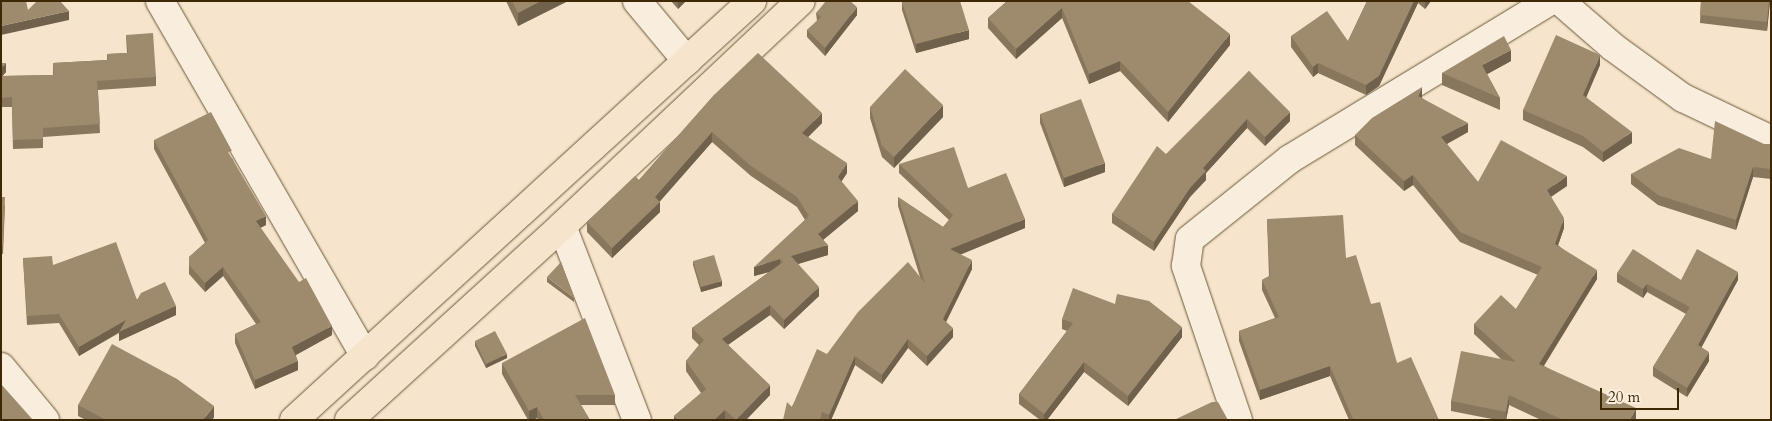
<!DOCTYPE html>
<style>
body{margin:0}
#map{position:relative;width:1772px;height:421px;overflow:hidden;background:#f6e5cc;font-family:Cardo,serif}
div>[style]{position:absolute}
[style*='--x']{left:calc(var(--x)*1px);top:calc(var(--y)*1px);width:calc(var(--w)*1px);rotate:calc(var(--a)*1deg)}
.roads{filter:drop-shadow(0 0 1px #6c5636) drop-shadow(0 0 1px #6c5636)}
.minor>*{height:28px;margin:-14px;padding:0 14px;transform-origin:14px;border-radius:14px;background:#f9eede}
.major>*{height:28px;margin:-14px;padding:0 14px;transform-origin:14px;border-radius:14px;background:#f6e5cc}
.wall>*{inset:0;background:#88775d}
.shaded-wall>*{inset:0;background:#6f614c}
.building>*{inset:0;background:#9e8a6c}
span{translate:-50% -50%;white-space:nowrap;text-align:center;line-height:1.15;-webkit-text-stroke:4px #f9eede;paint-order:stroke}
.frame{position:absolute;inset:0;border:2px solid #3e2704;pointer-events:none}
.scale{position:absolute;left:1600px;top:388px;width:79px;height:22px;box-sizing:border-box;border:2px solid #3e2704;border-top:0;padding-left:6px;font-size:15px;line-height:18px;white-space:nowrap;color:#3e2704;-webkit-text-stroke:4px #f9eede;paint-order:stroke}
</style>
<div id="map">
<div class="roads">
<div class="minor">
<i style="--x:160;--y:1;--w:410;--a:60"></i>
<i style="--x:637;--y:1;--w:78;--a:50.2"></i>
<i style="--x:1560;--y:1;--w:70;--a:41"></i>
<i style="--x:1613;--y:47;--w:87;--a:36.1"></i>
<i style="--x:1683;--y:98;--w:98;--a:25.5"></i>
<i style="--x:562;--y:226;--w:208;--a:68.9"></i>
<i style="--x:1;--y:367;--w:69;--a:50.3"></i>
<i style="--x:1238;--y:420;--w:163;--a:-108.7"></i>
<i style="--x:1186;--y:266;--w:27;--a:-82"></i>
<i style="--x:1190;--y:239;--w:128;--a:-38.7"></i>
<i style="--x:1290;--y:159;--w:304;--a:-31.3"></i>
</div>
<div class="major">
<i style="--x:294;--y:420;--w:621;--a:-42.45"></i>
<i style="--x:349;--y:420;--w:288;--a:-42.3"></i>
<i style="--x:562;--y:226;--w:328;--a:-43.3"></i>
</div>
</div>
<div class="wall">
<i style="clip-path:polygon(506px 1px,568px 1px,518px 26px)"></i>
<i style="clip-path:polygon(671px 1px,686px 1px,678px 9px)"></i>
<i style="clip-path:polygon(1007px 1px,1188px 1px,1230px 45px,1168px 122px,1120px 71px,1089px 84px,1062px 18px,1016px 59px,988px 28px,988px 18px)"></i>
<i style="clip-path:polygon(1367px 1px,1431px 1px,1425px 9px,1418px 3px,1379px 86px,1366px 95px,1318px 73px,1313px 77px,1291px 47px,1291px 36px,1348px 41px)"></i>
<i style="clip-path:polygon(1701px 1px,1770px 1px,1767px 31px,1700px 23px)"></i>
<i style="clip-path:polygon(902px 2px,969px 39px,916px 53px,902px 10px)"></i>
<i style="clip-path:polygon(816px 13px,857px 15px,825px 56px,807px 37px,807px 30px,817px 21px)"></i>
<i style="clip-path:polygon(126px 35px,156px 77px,156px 86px,98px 90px,100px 133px,43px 137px,43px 148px,13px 149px,12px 107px,1px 107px,1px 63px,6px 72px,2px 76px,53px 75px,53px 63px,107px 60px,107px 54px,127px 53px)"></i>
<i style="clip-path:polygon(1511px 61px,1487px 74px,1500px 98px,1500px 110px,1442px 85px,1442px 73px)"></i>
<i style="clip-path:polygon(1600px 65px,1586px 97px,1632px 143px,1603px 162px,1583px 147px,1523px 120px,1523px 110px)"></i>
<i style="clip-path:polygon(1249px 71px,1290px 121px,1265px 146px,1247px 128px,1206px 173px,1206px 180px,1190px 197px,1154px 251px,1112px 223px,1112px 214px)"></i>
<i style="clip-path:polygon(715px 94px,822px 123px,808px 137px,847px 173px,841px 181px,858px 211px,823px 240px,828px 255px,798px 264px,819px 296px,784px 329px,770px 315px,728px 345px,770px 395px,746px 420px,674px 420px,674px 416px,701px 393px,686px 371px,686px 361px,699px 345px,692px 338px,692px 328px,769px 272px,754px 276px,805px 220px,797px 207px,751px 176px,712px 142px,660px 201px,660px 212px,612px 258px,587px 232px,587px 222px,639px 180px)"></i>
<i style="clip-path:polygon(1422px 97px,1422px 98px,1468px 132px,1447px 144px,1478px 182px,1567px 186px,1551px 197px,1564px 228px,1558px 245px,1597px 279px,1544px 366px,1636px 418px,1635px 420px,1541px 420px,1509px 405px,1506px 420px,1497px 420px,1451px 411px,1451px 401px,1502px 360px,1474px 334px,1474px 324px,1516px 309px,1538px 275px,1460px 242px,1413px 185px,1404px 191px,1355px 145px,1355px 135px)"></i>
<i style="clip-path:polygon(870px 107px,943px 117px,894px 168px,882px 157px,870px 118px)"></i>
<i style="clip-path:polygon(1040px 114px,1105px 172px,1064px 187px,1040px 123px)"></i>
<i style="clip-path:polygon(154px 140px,232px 158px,266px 225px,260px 228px,332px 335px,296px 355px,298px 370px,255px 389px,235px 343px,235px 334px,256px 324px,223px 276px,205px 292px,189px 274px,189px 257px,205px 243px,154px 149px)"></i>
<i style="clip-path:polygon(1764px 144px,1771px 144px,1771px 179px,1753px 177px,1736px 230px,1658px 205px,1631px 184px,1631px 174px,1711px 159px)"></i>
<i style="clip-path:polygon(899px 164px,968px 188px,1025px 228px,960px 254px,972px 269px,946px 322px,953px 337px,927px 366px,908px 348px,882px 384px,855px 365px,831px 420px,783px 420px,827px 354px,920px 277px,898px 206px,898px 197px,943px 227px,949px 220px,899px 173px)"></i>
<i style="clip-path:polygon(1px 197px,5px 206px,3px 254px,1px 254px)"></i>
<i style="clip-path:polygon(1267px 219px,1346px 258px,1371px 304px,1397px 363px,1439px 420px,1349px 420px,1330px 376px,1260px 400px,1239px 341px,1239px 331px,1275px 318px,1262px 290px,1262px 280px,1269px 276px)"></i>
<i style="clip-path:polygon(23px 258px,53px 265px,176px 315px,119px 341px,119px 333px,79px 356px,59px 323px,27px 325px)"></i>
<i style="clip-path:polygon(693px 261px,722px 286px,701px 292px,693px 265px)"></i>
<i style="clip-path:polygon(1617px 273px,1681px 280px,1738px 280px,1701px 347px,1709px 361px,1687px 397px,1653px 376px,1653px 367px,1686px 314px,1647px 292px,1643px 298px,1617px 282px)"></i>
<i style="clip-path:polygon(547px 277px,574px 298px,574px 302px,547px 282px)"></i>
<i style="clip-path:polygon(1062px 319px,1182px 337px,1128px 406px,1084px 372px,1047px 420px,1040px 420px,1019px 404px,1019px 394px,1067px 331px,1062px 329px)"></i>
<i style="clip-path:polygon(475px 341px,507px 358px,486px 368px,475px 346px)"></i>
<i style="clip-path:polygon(502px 363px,615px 395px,615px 405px,581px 405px,590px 420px,538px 420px,537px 418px,533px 420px,528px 420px,502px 374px)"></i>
<i style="clip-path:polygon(78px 405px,214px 417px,212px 420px,86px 420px,78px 416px)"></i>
</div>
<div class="shaded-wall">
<i style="clip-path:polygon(541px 1px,568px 1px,518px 26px,518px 13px)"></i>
<i style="clip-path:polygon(678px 1px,686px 1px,678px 9px)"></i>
<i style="clip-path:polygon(1414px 1px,1418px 1px,1418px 3px,1379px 86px,1366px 95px,1366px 85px)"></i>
<i style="clip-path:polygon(1425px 1px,1431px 1px,1425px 9px)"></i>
<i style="clip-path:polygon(1769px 1px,1770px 1px,1767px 31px,1767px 22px)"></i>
<i style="clip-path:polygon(857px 7px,857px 15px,825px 56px,825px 48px)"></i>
<i style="clip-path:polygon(1062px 8px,1062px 18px,1016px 59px,1016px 49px)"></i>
<i style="clip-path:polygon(69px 11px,69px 20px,1px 35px,1px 26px)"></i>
<i style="clip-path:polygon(969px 30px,969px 39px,916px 53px,916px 44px)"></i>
<i style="clip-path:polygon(1230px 34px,1230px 45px,1168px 122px,1168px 112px)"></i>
<i style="clip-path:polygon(1511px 50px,1511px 61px,1482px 77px,1482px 65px)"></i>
<i style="clip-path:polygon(1600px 55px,1600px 65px,1583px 105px,1583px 95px)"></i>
<i style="clip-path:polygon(1120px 61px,1120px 71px,1089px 84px,1089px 74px)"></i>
<i style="clip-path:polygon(6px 63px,6px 72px,1px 78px,1px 68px)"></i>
<i style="clip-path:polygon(1318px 63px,1318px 73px,1313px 77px,1313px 67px)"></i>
<i style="clip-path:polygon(1422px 87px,1422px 97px,1418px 105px,1418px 96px)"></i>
<i style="clip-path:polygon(943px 105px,943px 117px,894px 168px,894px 157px)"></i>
<i style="clip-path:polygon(1290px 112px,1290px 121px,1265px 146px,1265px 137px)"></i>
<i style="clip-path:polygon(822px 113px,822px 123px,802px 143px,802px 133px)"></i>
<i style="clip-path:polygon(1247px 119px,1247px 128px,1206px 173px,1206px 180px,1190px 197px,1154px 251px,1154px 242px,1203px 168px)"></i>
<i style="clip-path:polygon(1468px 123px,1468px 132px,1441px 147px,1441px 137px)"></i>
<i style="clip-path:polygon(712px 132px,712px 142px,655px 207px,655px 197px)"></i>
<i style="clip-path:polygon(1632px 132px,1632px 143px,1603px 162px,1603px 152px)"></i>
<i style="clip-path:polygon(847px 163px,847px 173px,838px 187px,838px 177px)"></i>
<i style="clip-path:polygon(1105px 163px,1105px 172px,1064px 187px,1064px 178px)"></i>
<i style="clip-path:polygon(1753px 167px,1753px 177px,1736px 230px,1736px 220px)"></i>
<i style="clip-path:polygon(1413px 175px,1413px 185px,1404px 191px,1404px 181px)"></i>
<i style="clip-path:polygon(1567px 176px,1567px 186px,1547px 199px,1547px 190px)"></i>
<i style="clip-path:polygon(858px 201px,858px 211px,818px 244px,818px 234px)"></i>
<i style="clip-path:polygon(660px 202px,660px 212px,612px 258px,612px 248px)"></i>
<i style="clip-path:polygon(266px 216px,266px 225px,256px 230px,256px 221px)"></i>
<i style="clip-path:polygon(1564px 218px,1564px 228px,1555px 254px,1555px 244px)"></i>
<i style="clip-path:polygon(1025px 219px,1025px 228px,950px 259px,950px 249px)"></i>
<i style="clip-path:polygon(828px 245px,828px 255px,791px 266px,791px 256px)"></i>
<i style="clip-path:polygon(780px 259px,780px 269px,754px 276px,754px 267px)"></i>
<i style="clip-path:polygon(972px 260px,972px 269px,943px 328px,943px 319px)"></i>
<i style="clip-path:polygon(223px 267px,223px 276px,205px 292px,205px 283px)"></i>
<i style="clip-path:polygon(1597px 270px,1597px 279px,1539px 373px,1539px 364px)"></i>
<i style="clip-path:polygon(1738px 272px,1738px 280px,1698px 354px,1698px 345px)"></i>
<i style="clip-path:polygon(722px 281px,722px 286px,701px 292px,701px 287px)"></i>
<i style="clip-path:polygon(1647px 284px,1647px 292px,1643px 298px,1643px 289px)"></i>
<i style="clip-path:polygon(819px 287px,819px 296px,784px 329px,784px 320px)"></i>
<i style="clip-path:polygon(770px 305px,770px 315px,722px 349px,722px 339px)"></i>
<i style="clip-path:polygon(176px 306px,176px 315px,119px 341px,119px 332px,79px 356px,79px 347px,126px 320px)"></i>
<i style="clip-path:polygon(332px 326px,332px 335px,292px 357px,292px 347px)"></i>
<i style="clip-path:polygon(1182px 327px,1182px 337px,1128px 406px,1128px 396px)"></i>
<i style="clip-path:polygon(953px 328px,953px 337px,927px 366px,927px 356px)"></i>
<i style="clip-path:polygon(908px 339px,908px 348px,882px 384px,882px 375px)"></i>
<i style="clip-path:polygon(1709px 352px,1709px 361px,1687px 397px,1687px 388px)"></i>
<i style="clip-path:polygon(507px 354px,507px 358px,486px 368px,486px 364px)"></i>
<i style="clip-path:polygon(855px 356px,855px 365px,831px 420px,829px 420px,829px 415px)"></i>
<i style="clip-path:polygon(298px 361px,298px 370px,255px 389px,255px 380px)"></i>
<i style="clip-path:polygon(1084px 362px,1084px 372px,1047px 420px,1044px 420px,1044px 414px)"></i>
<i style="clip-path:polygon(1330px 366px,1330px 376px,1260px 400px,1260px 390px)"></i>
<i style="clip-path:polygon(770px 385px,770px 395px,746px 420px,736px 420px)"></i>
<i style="clip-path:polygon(1509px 395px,1509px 405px,1506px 420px,1506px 412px)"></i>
<i style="clip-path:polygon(214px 406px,214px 417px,212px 420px,203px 420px)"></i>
<i style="clip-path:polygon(537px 407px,537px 418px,533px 420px,529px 420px,529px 411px)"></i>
<i style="clip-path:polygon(1636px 408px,1636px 418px,1635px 420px,1630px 420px)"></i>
<i style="clip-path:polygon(725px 410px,725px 419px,714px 420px)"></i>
</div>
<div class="building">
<i style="clip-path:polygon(1px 1px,26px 1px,28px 10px,37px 1px,60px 1px,69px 11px,1px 26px)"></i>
<i style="clip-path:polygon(512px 1px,541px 1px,518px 13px)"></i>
<i style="clip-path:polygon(826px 1px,850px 1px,857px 7px,825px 48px,807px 30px,821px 17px,816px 13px)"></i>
<i style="clip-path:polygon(903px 1px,960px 1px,969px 30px,916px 44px,902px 2px)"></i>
<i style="clip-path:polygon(1007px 1px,1188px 1px,1230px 34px,1168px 112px,1120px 61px,1089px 74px,1062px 8px,1016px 49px,988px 18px)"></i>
<i style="clip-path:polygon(1367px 1px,1414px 1px,1379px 76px,1366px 85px,1318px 63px,1313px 67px,1291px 36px,1327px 11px,1348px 41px)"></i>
<i style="clip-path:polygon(1701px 1px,1769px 1px,1767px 22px,1700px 15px)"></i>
<i style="clip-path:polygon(153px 33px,156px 77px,97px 81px,100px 124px,43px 128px,43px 139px,13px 140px,12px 97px,1px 98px,1px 76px,54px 75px,53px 63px,108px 60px,107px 54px,128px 53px,126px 35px)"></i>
<i style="clip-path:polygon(1556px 35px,1600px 55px,1583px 95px,1632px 132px,1603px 152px,1583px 136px,1523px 110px)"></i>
<i style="clip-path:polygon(1504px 36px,1511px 50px,1482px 65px,1500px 98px,1442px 73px)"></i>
<i style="clip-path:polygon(758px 53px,822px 113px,802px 133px,847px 163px,838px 177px,858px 201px,818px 234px,828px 245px,791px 256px,819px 287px,784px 320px,770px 305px,722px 339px,770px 385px,736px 420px,725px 410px,714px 420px,678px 420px,674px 416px,706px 389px,686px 361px,704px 340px,692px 328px,783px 262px,780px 259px,754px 267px,809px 216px,797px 197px,751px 166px,712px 132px,655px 197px,660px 202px,612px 248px,587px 222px,635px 176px,639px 180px,715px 94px)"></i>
<i style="clip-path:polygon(1px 63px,6px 63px,1px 68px)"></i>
<i style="clip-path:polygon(905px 69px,943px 105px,894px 157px,882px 146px,870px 107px)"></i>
<i style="clip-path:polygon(1249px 71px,1290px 112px,1265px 137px,1247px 119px,1203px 168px,1206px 171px,1190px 188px,1154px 242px,1112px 214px,1157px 146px,1166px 154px)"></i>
<i style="clip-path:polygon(1422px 87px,1418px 96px,1468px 123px,1441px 137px,1478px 182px,1501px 140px,1567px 176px,1547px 190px,1564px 218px,1555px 244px,1597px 270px,1539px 364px,1636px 408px,1630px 420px,1563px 420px,1509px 395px,1506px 412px,1451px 401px,1461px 351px,1516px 362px,1474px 324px,1501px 295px,1516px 309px,1542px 267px,1460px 232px,1413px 175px,1404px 181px,1355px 135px,1372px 118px)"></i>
<i style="clip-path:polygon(1081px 99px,1105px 163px,1064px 178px,1040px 114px)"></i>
<i style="clip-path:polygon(211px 112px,232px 151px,228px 152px,266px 216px,256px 221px,299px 282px,306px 278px,332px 326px,292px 347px,298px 361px,255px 380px,235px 334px,261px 322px,223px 267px,205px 283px,189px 265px,189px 257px,208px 240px,154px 140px)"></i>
<i style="clip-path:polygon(1715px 121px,1764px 144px,1771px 144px,1771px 169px,1753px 167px,1736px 220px,1658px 195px,1631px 174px,1679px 148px,1711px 159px)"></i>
<i style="clip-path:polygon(954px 147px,968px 188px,1006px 173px,1025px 219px,950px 249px,972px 260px,943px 319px,953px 328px,927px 356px,908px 339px,882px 375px,855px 356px,829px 415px,822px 412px,820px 420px,783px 420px,787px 402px,792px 407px,817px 349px,827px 354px,858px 312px,908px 262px,925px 283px,898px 197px,943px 227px,953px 215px,899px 164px)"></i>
<i style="clip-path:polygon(1px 197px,5px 197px,3px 245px,1px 245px)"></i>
<i style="clip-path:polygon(1343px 215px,1346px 258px,1356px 255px,1371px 304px,1380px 302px,1397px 363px,1411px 357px,1439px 420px,1350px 420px,1353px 419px,1330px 366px,1260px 390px,1239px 331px,1279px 317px,1262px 280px,1270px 276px,1267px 219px)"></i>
<i style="clip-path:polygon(116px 242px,137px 300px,141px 293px,165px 282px,176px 306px,119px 332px,126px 320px,79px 347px,59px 314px,27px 316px,23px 258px,52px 256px,53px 265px)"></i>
<i style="clip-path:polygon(1633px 249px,1681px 280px,1697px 249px,1738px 272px,1698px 345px,1709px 352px,1687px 388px,1653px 367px,1690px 307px,1647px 284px,1643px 289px,1617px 273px)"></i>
<i style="clip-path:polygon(714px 255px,722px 281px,701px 287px,693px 261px)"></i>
<i style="clip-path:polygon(561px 262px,574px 298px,547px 277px)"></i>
<i style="clip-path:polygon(1073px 288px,1115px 304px,1117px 294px,1149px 301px,1182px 327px,1128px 396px,1084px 362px,1044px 414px,1019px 394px,1073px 323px,1062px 319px)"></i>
<i style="clip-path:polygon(585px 318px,615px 395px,575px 395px,590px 420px,544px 420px,537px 407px,529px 411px,502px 363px)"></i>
<i style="clip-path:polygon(495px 331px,507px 354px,486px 364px,475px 341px)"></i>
<i style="clip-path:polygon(112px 344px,177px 379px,214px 406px,203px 420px,106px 420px,78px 405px)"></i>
<i style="clip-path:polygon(1px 384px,33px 420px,1px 420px)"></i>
<i style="clip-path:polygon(1212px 402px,1218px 402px,1228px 420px,1174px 420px)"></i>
</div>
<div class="frame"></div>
<div class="scale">20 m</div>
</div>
